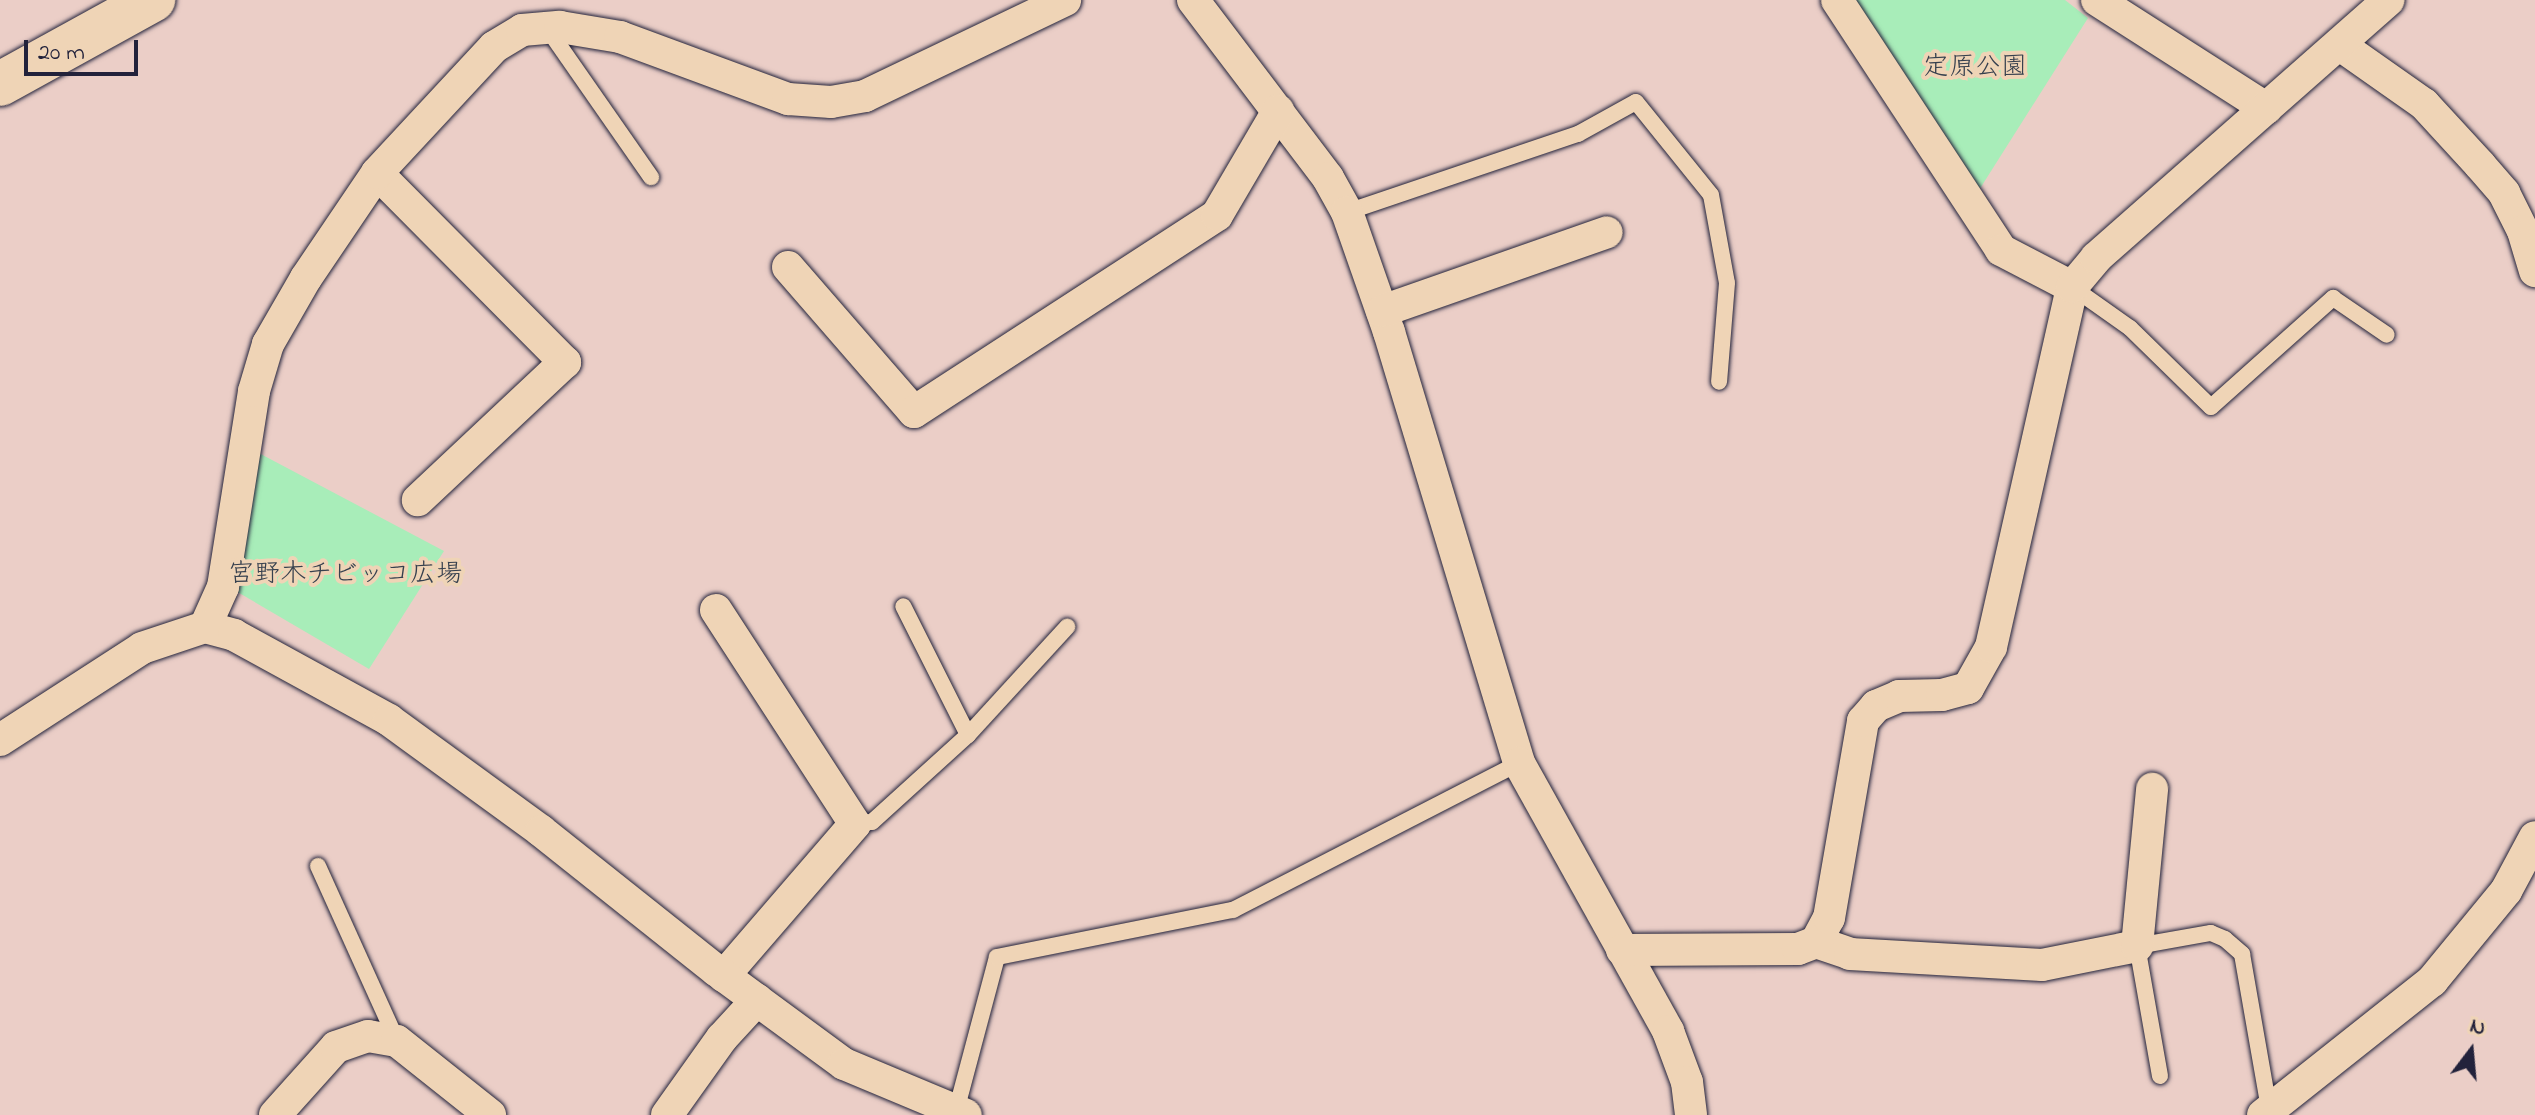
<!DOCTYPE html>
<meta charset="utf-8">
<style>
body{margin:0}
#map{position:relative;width:2535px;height:1115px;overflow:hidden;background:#ebcec7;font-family:"Indie Flower","Klee One",sans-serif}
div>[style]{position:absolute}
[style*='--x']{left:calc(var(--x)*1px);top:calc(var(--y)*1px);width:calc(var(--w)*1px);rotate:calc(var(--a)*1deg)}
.green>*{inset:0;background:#a8edb9}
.roads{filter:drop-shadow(0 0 2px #22223b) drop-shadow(0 0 2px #22223b)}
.service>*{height:16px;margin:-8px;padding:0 8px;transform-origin:8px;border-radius:8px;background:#efd4b6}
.minor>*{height:32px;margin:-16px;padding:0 16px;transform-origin:16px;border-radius:16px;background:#efd4b6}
.motorway>*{height:44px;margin:-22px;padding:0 22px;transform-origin:22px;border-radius:22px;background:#efd4b6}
span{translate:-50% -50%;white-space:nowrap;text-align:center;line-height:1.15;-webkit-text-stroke:8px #efd4b6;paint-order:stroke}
.park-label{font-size:26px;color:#36404e}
.north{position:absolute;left:2431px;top:1011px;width:80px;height:80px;-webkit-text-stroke:6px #efd4b6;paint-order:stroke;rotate:16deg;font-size:22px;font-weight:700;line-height:32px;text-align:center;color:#22223b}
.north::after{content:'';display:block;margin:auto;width:28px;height:36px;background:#22223b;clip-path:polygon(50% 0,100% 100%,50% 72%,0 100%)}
.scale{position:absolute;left:24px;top:40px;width:114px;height:36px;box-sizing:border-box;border:4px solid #22223b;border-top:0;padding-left:10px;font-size:24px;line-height:28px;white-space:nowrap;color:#22223b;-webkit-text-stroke:6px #efd4b6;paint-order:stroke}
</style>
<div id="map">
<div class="green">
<i style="clip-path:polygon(1854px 0,2065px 0,2088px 18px,1974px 198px)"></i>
<i style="clip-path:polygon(255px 451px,444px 551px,369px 669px,234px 590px)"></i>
</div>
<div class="roads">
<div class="service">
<i style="--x:547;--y:28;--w:182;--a:55.1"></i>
<i style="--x:1347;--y:212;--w:244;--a:-18.7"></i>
<i style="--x:1578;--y:134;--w:66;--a:-28.9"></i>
<i style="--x:1636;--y:102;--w:119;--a:51.1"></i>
<i style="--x:1711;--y:195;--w:89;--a:79.7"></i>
<i style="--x:1727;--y:283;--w:99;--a:94.6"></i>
<i style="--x:2072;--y:287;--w:71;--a:35.3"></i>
<i style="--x:2130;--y:328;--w:113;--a:44.3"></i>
<i style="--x:2211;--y:407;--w:164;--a:-41.8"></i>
<i style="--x:2333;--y:298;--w:65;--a:34.4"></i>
<i style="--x:968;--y:735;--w:147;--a:-47.5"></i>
<i style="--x:855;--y:824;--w:17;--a:-7"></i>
<i style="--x:872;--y:822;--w:130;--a:-42.2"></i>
<i style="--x:968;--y:735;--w:144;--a:-116.7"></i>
<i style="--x:318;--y:866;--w:192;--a:65.7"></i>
<i style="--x:2160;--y:1076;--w:132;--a:-100"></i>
<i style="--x:2137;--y:946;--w:75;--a:-10"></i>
<i style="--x:2211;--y:933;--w:15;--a:23"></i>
<i style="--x:2225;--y:939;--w:23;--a:41"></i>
<i style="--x:2242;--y:954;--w:156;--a:80.1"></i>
<i style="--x:956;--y:1111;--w:159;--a:-75.1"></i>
<i style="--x:997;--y:957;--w:241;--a:-11.3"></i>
<i style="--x:1233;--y:910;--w:322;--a:-27.2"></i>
</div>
<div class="minor">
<i style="--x:1193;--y:0;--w:223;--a:52.8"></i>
<i style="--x:1328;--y:178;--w:39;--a:61"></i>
<i style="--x:1347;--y:212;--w:127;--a:70.7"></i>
<i style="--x:1389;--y:332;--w:450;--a:73.2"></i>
<i style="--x:1519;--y:763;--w:307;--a:60.9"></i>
<i style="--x:1668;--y:1031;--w:54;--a:69.6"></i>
<i style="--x:1687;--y:1082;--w:33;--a:83"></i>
<i style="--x:1837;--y:0;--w:299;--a:56.7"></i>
<i style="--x:2001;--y:250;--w:80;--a:27.5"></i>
<i style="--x:2097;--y:0;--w:201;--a:32.6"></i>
<i style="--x:2340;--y:45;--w:103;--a:35.1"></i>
<i style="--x:2424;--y:104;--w:83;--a:47.4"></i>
<i style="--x:2480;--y:165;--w:37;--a:49"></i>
<i style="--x:2504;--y:193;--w:42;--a:63.4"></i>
<i style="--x:2523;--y:231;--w:42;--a:73.3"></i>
<i style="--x:377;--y:173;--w:267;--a:45.2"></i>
<i style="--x:565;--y:362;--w:202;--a:136.8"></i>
<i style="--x:788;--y:267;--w:192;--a:49"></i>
<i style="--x:914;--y:412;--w:361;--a:-33"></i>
<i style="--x:1217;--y:215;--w:121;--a:-59.6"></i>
<i style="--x:1382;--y:311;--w:238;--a:-19.3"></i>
<i style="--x:716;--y:610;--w:255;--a:57"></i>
<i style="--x:855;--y:824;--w:201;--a:130.8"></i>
<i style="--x:205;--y:627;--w:44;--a:-65.8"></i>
<i style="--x:223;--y:587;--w:198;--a:-81"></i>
<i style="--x:254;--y:391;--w:49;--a:-73.4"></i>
<i style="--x:268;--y:344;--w:76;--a:-60.1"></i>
<i style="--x:306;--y:278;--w:127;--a:-55.9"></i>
<i style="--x:377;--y:173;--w:172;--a:-47.1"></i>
<i style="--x:494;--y:47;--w:33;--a:-31"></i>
<i style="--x:522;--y:30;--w:38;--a:-5"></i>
<i style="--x:560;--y:27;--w:61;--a:9.5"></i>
<i style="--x:620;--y:37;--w:179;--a:20.3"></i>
<i style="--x:788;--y:99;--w:43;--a:4"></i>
<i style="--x:831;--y:102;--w:35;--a:-10"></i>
<i style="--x:865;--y:96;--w:222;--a:-25.6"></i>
<i style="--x:0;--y:740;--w:169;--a:-32.9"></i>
<i style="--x:142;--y:648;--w:66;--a:-18.4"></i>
<i style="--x:205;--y:627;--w:30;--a:15"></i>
<i style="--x:234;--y:635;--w:177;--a:28.7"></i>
<i style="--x:389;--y:720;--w:188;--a:36.1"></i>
<i style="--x:541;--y:831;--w:223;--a:38.5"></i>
<i style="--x:716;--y:970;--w:159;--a:36.3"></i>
<i style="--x:844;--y:1064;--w:132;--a:22.7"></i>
<i style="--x:1816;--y:942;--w:36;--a:19"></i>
<i style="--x:1850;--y:954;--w:192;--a:3.3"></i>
<i style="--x:2042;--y:965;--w:97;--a:-11.3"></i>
<i style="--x:2137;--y:946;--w:158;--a:-84.5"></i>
<i style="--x:1622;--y:950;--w:176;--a:-0.3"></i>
<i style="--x:1798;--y:949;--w:19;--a:-21"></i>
<i style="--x:1816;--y:942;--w:27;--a:-62"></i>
<i style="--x:1829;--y:918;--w:200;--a:-80.2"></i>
<i style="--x:1863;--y:721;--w:20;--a:-49"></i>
<i style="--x:1876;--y:706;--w:25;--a:-23"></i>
<i style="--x:1899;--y:696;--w:43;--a:-1.3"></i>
<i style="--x:1942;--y:695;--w:27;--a:-15"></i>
<i style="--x:1968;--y:688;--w:47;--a:-60.7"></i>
<i style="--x:1991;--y:647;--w:369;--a:-77.3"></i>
<i style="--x:2072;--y:287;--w:38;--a:-50"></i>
<i style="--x:2096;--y:258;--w:390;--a:-41.4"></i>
<i style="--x:275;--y:1115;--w:91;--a:-48.1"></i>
<i style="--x:336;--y:1047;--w:34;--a:-19"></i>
<i style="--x:368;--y:1036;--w:29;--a:10"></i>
<i style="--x:397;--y:1041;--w:119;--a:38.5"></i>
<i style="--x:667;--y:1115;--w:95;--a:-54.5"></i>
<i style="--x:722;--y:1038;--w:52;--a:-47.4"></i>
<i style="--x:2263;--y:1115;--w:216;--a:-38.4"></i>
<i style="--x:2432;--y:981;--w:117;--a:-50.6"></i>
<i style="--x:2506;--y:891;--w:61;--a:-61.8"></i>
</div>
<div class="motorway">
<i style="--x:0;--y:84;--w:175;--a:-28.8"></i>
</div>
</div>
<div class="park-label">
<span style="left:1975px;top:69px">定原公園</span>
<span style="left:345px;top:576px">宮野木チビッコ広場</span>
</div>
<div class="north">N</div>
<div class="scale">20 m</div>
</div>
